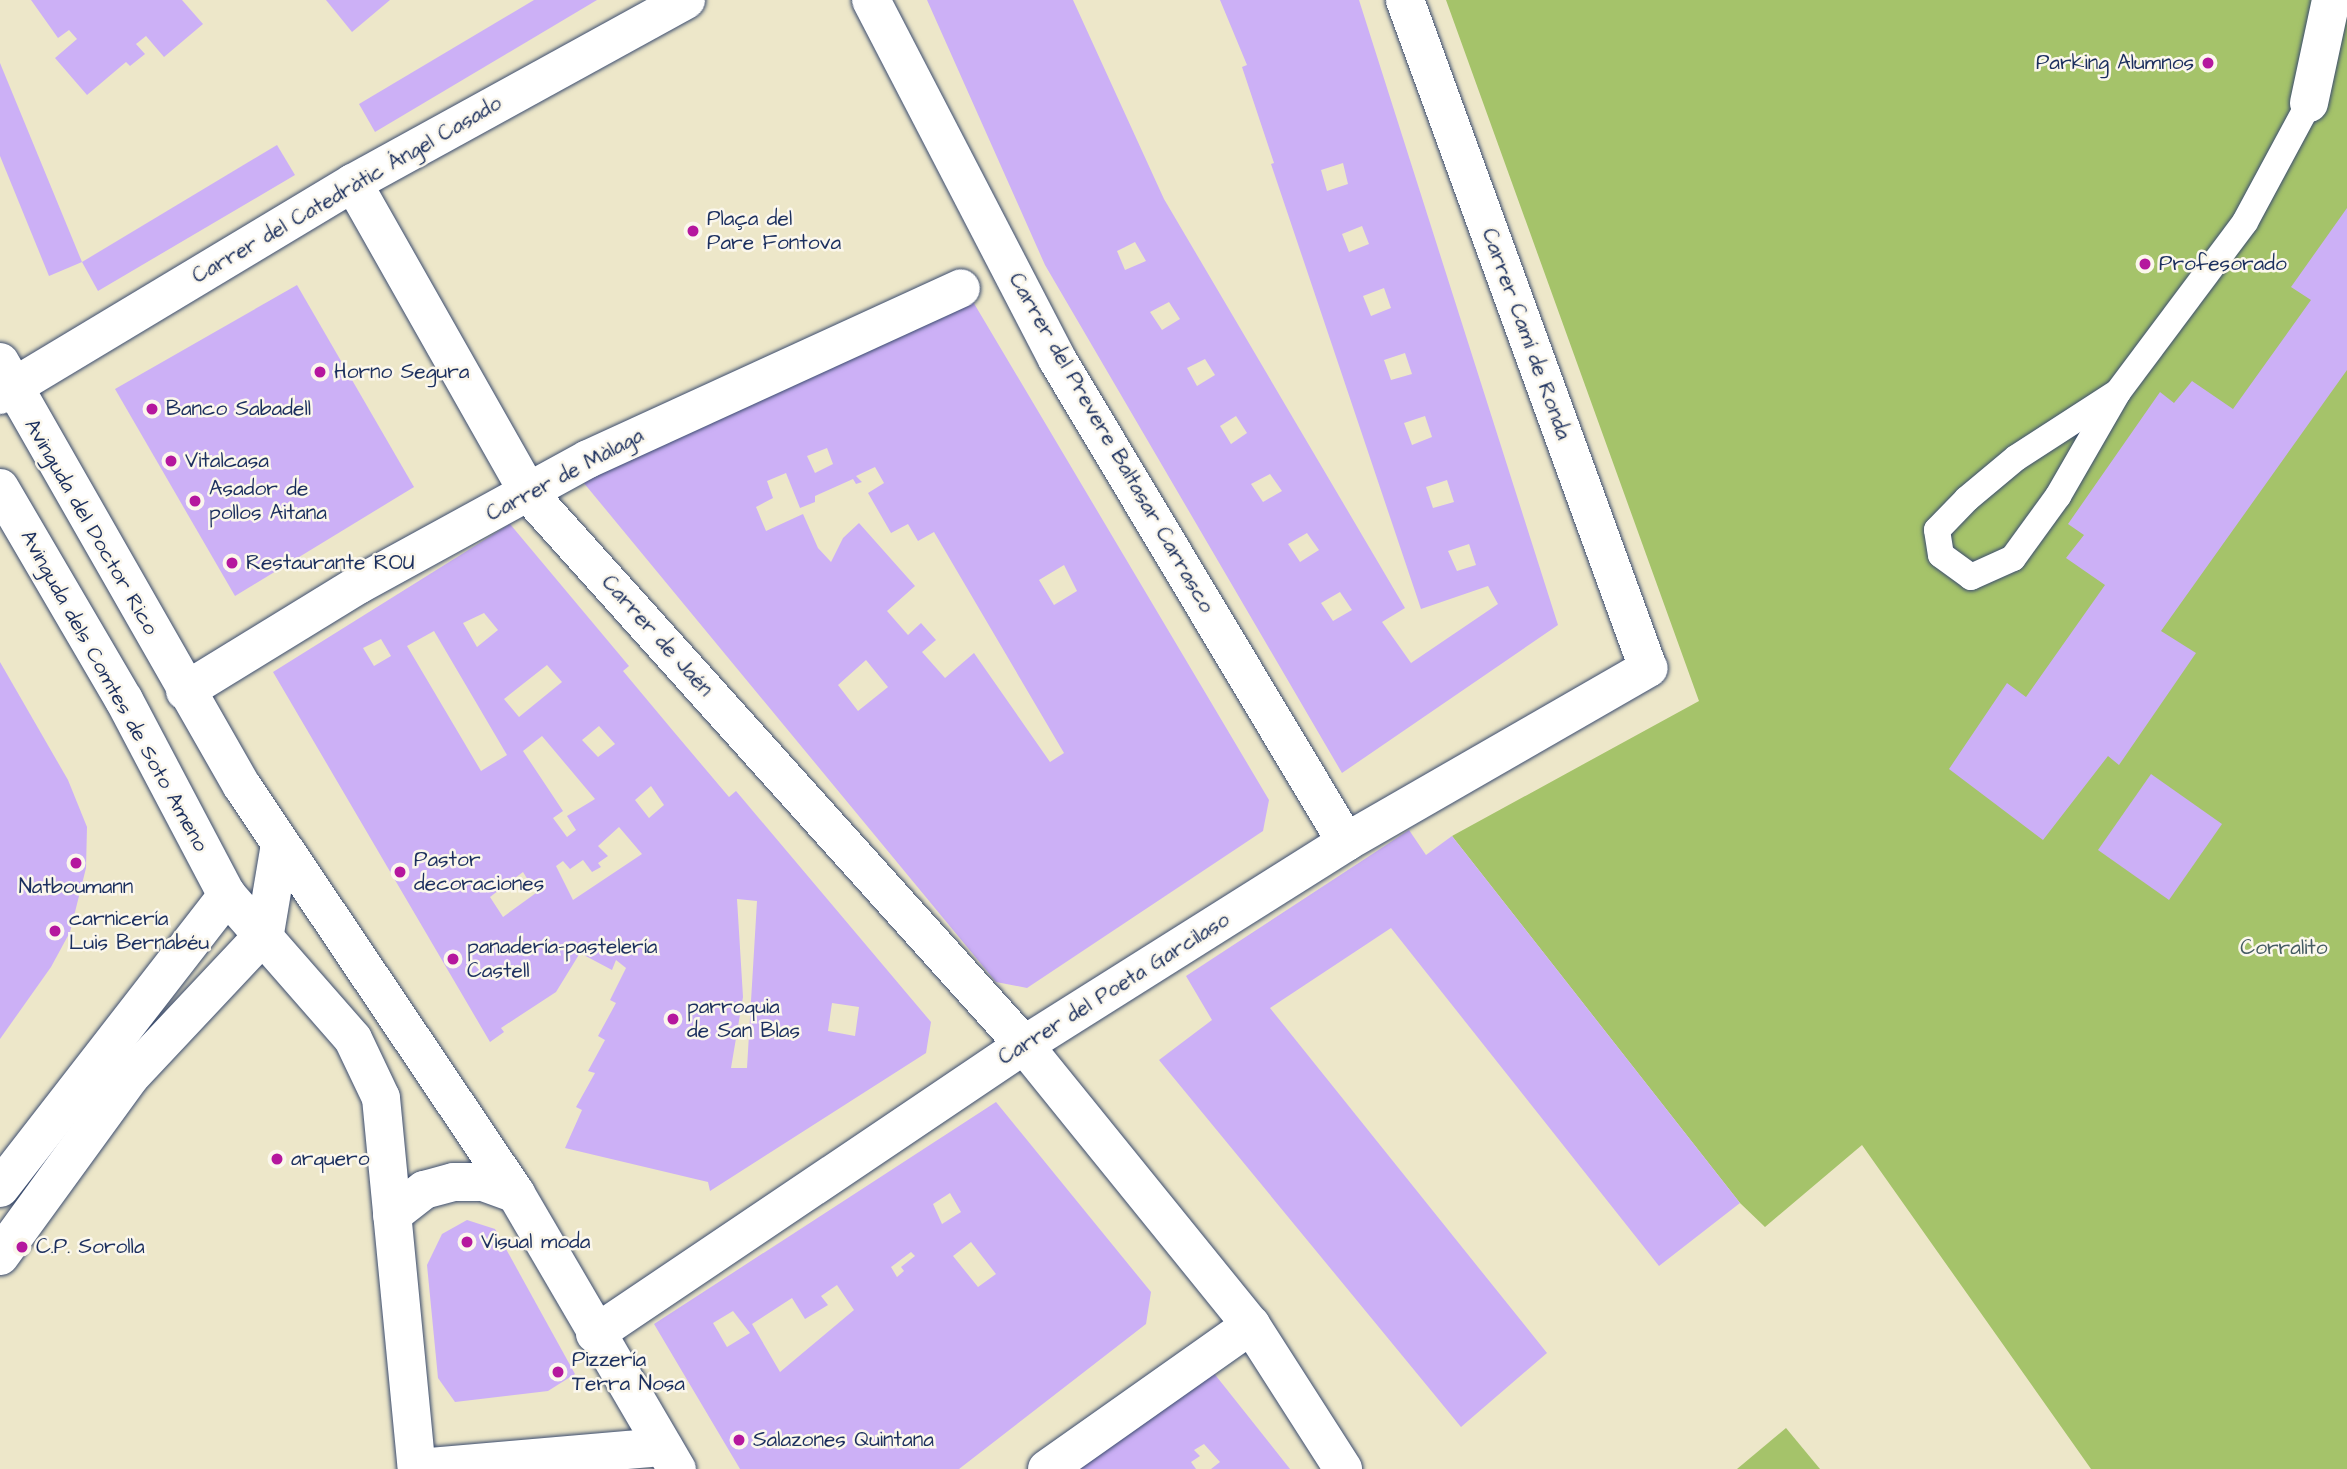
<!DOCTYPE html>
<meta charset="utf-8">
<style>
body{margin:0}
#map{position:relative;width:2347px;height:1469px;overflow:hidden;background:#ede7c9;font-family:"Architects Daughter",sans-serif}
div>[style]{position:absolute}
[style*='--x']{left:calc(var(--x)*1px);top:calc(var(--y)*1px);width:calc(var(--w)*1px);rotate:calc(var(--a)*1deg)}
.green>*{inset:0;background:#a5c36a}
.building>*{inset:0;background:#ccb0f6}
.roads{filter:drop-shadow(0 0 2px #3a4b6e) drop-shadow(0 0 2px #3a4b6e)}
.service>*{height:26px;margin:-13px;padding:0 13px;transform-origin:13px;border-radius:13px;background:#fff}
.pedestrian>*{height:38px;margin:-19px;padding:0 19px;transform-origin:19px;border-radius:19px;background:#fff}
.minor>*{height:38px;margin:-19px;padding:0 19px;transform-origin:19px;border-radius:19px;background:#fff}
.tertiary>*{height:38px;margin:-19px;padding:0 19px;transform-origin:19px;border-radius:19px;background:#fff}
.dots>*{width:19px;height:19px;translate:-50% -50%;box-sizing:border-box;border:4px solid #fbf7ec;border-radius:50%}
span{translate:-50% -50%;white-space:nowrap;text-align:center;line-height:1.15;-webkit-text-stroke:5px #fbf7ec;paint-order:stroke}
.poi-label{font-size:21px;color:#1b2f5e}
.right{translate:-100% -50%;text-align:right}
.left{translate:0 -50%;text-align:left}
.street-label{font-size:21px;color:#1b2f5e}
.park-label{font-size:21px;color:#445b62}
</style>
<div id="map">
<div class="green">
<i style="clip-path:polygon(1446px 0,2347px 0,2347px 1469px,2091px 1469px,1862px 1145px,1765px 1227px,1740px 1203px,1452px 836px,1699px 701px)"></i>
<i style="clip-path:polygon(1786px 1428px,1820px 1469px,1737px 1469px)"></i>
</div>
<div class="building">
<i style="clip-path:polygon(31px 0,182px 0,203px 24px,164px 57px,146px 36px,136px 44px,145px 54px,130px 66px,126px 62px,87px 95px,55px 58px,77px 39px,69px 30px,58px 38px)"></i>
<i style="clip-path:polygon(326px 0,390px 0,352px 32px)"></i>
<i style="clip-path:polygon(534px 0,597px 0,375px 132px,359px 104px)"></i>
<i style="clip-path:polygon(evenodd,927px 0,1073px 0,1164px 199px,1405px 608px,1382px 622px,1411px 663px,1498px 604px,1488px 586px,1421px 609px,1271px 164px,1274px 163px,1242px 67px,1247px 65px,1220px 0,1359px 0,1558px 625px,1342px 773px,1045px 265px,927px 0,1343px 163px,1348px 184px,1327px 191px,1321px 170px,1343px 163px,927px 0,1362px 226px,1369px 244px,1349px 252px,1342px 234px,1362px 226px,927px 0,1135px 242px,1146px 261px,1125px 270px,1117px 251px,1135px 242px,927px 0,1384px 288px,1391px 308px,1371px 316px,1363px 296px,1384px 288px,927px 0,1169px 302px,1180px 319px,1162px 330px,1150px 312px,1169px 302px,927px 0,1405px 353px,1412px 374px,1391px 380px,1384px 360px,1405px 353px,927px 0,1205px 359px,1215px 375px,1197px 386px,1187px 368px,1205px 359px,927px 0,1236px 416px,1247px 433px,1231px 444px,1220px 426px,1236px 416px,927px 0,1425px 416px,1432px 437px,1412px 445px,1404px 423px,1425px 416px,927px 0,1270px 474px,1282px 491px,1263px 502px,1251px 484px,1270px 474px,927px 0,1447px 480px,1454px 502px,1433px 508px,1426px 487px,1447px 480px,927px 0,1307px 533px,1319px 550px,1300px 562px,1288px 544px,1307px 533px,927px 0,1469px 544px,1476px 565px,1457px 571px,1448px 551px,1469px 544px,927px 0,1340px 592px,1352px 610px,1333px 621px,1321px 603px,1340px 592px)"></i>
<i style="clip-path:polygon(0 63px,82px 262px,49px 276px,0 156px)"></i>
<i style="clip-path:polygon(277px 145px,295px 175px,98px 291px,82px 262px)"></i>
<i style="clip-path:polygon(2347px 208px,2347px 370px,2161px 631px,2196px 653px,2119px 765px,2108px 756px,2043px 840px,1949px 769px,2007px 683px,2026px 697px,2105px 585px,2066px 558px,2084px 535px,2068px 524px,2160px 392px,2174px 403px,2192px 381px,2233px 409px,2311px 300px,2291px 287px)"></i>
<i style="clip-path:polygon(297px 285px,414px 487px,235px 596px,115px 389px)"></i>
<i style="clip-path:polygon(evenodd,972px 300px,1269px 800px,1263px 831px,1027px 988px,996px 982px,583px 482px,972px 300px,827px 448px,833px 464px,815px 473px,807px 456px,827px 448px,972px 300px,875px 467px,884px 483px,868px 493px,891px 533px,908px 524px,918px 541px,934px 532px,1064px 753px,1050px 762px,974px 653px,945px 678px,922px 652px,936px 640px,921px 623px,908px 635px,887px 611px,915px 586px,859px 523px,843px 538px,831px 562px,818px 548px,803px 514px,766px 531px,756px 507px,773px 498px,767px 481px,786px 473px,800px 508px,815px 502px,815px 496px,853px 479px,856px 484px,862px 482px,856px 476px,875px 467px,972px 300px,1064px 565px,1077px 591px,1054px 605px,1039px 580px,1064px 565px,972px 300px,866px 660px,888px 687px,858px 711px,838px 685px,866px 660px)"></i>
<i style="clip-path:polygon(evenodd,510px 524px,629px 666px,623px 671px,674px 732px,729px 797px,736px 791px,931px 1022px,926px 1053px,710px 1191px,708px 1182px,565px 1148px,582px 1110px,576px 1107px,595px 1073px,588px 1071px,605px 1040px,598px 1036px,616px 1003px,610px 1000px,626px 968px,616px 960px,612px 970px,580px 953px,556px 992px,501px 1028px,504px 1032px,490px 1042px,273px 672px,510px 524px,484px 613px,498px 630px,477px 647px,463px 623px,484px 613px,510px 524px,434px 631px,507px 755px,481px 771px,407px 646px,434px 631px,510px 524px,381px 639px,391px 656px,374px 666px,363px 648px,381px 639px,510px 524px,547px 665px,562px 682px,519px 717px,504px 699px,547px 665px,510px 524px,599px 726px,615px 744px,598px 757px,582px 740px,599px 726px,510px 524px,542px 736px,595px 799px,567px 816px,576px 830px,567px 837px,553px 818px,563px 811px,523px 751px,542px 736px,510px 524px,651px 786px,664px 805px,649px 818px,635px 800px,651px 786px,510px 524px,619px 827px,642px 854px,573px 900px,556px 866px,563px 861px,570px 869px,583px 860px,592px 872px,601px 867px,598px 863px,608px 856px,598px 846px,619px 827px,510px 524px,523px 872px,536px 893px,503px 917px,490px 897px,523px 872px,510px 524px,737px 899px,757px 901px,747px 1068px,731px 1068px,743px 997px,737px 899px,510px 524px,832px 1003px,859px 1007px,855px 1036px,828px 1031px,832px 1003px)"></i>
<i style="clip-path:polygon(0 662px,68px 780px,87px 827px,86px 868px,70px 932px,51px 967px,0 1039px)"></i>
<i style="clip-path:polygon(2151px 774px,2222px 824px,2169px 900px,2098px 850px)"></i>
<i style="clip-path:polygon(1409px 830px,1426px 855px,1452px 836px,1740px 1203px,1659px 1266px,1391px 928px,1270px 1008px,1547px 1353px,1461px 1427px,1159px 1060px,1212px 1020px,1186px 976px)"></i>
<i style="clip-path:polygon(evenodd,996px 1102px,1151px 1292px,1146px 1324px,959px 1469px,740px 1469px,654px 1324px,996px 1102px,950px 1193px,961px 1212px,942px 1224px,933px 1204px,950px 1193px,996px 1102px,971px 1242px,996px 1274px,978px 1287px,953px 1256px,971px 1242px,996px 1102px,911px 1252px,915px 1256px,901px 1267px,904px 1271px,897px 1277px,891px 1267px,911px 1252px,996px 1102px,837px 1285px,854px 1310px,780px 1372px,752px 1324px,792px 1298px,805px 1319px,828px 1305px,821px 1296px,837px 1285px,996px 1102px,733px 1311px,750px 1333px,727px 1347px,713px 1323px,733px 1311px)"></i>
<i style="clip-path:polygon(467px 1220px,495px 1229px,575px 1374px,548px 1391px,455px 1402px,438px 1378px,427px 1265px,442px 1234px)"></i>
<i style="clip-path:polygon(1205px 1362px,1290px 1469px,1211px 1469px,1220px 1462px,1204px 1444px,1194px 1450px,1200px 1456px,1191px 1462px,1196px 1469px,1067px 1469px)"></i>
</div>
<div class="roads">
<div class="service">
<i style="--x:2118;--y:392;--w:121;--a:147.1"></i>
<i style="--x:2016;--y:458;--w:64;--a:140.1"></i>
<i style="--x:1967;--y:499;--w:43;--a:134.1"></i>
<i style="--x:1937;--y:530;--w:25;--a:81"></i>
<i style="--x:1941;--y:555;--w:37;--a:36"></i>
<i style="--x:1971;--y:577;--w:46;--a:-24.3"></i>
<i style="--x:2013;--y:558;--w:77;--a:-54"></i>
<i style="--x:2058;--y:496;--w:120;--a:-60"></i>
<i style="--x:2118;--y:392;--w:212;--a:-53.2"></i>
<i style="--x:2245;--y:222;--w:135;--a:-61.7"></i>
</div>
<div class="pedestrian">
<i style="--x:185;--y:691;--w:203;--a:-31.5"></i>
<i style="--x:358;--y:585;--w:262;--a:-28.7"></i>
<i style="--x:588;--y:459;--w:410;--a:-24.6"></i>
<i style="--x:417;--y:1468;--w:247;--a:-4.9"></i>
</div>
<div class="minor">
<i style="--x:871;--y:0;--w:404;--a:62.6"></i>
<i style="--x:1057;--y:359;--w:563;--a:59.11"></i>
<i style="--x:2309;--y:103;--w:105;--a:-77.9"></i>
<i style="--x:353;--y:183;--w:357;--a:60.5"></i>
<i style="--x:529;--y:494;--w:741;--a:48.06"></i>
<i style="--x:1024;--y:1045;--w:360;--a:51"></i>
<i style="--x:1251;--y:1325;--w:171;--a:57.4"></i>
<i style="--x:0;--y:395;--w:412;--a:-31"></i>
<i style="--x:353;--y:183;--w:380;--a:-28.8"></i>
<i style="--x:595;--y:1334;--w:517;--a:-33.97"></i>
<i style="--x:1024;--y:1045;--w:381;--a:-32.2"></i>
<i style="--x:1346;--y:842;--w:349;--a:-29.9"></i>
<i style="--x:1648;--y:668;--w:711;--a:-109.99"></i>
<i style="--x:1047;--y:1469;--w:250;--a:-35.2"></i>
</div>
<div class="tertiary">
<i style="--x:0;--y:362;--w:488;--a:60.3"></i>
<i style="--x:242;--y:786;--w:491;--a:56.1"></i>
<i style="--x:516;--y:1194;--w:319;--a:59.7"></i>
<i style="--x:0;--y:488;--w:246;--a:59.7"></i>
<i style="--x:124;--y:700;--w:221;--a:62.2"></i>
<i style="--x:227;--y:895;--w:191;--a:48.8"></i>
<i style="--x:353;--y:1039;--w:65;--a:64.6"></i>
<i style="--x:381;--y:1098;--w:373;--a:84.5"></i>
<i style="--x:0;--y:1188;--w:371;--a:-52.2"></i>
<i style="--x:392;--y:1215;--w:41;--a:-38"></i>
<i style="--x:424;--y:1190;--w:31;--a:-15"></i>
<i style="--x:454;--y:1182;--w:29;--a:0"></i>
<i style="--x:483;--y:1182;--w:35;--a:20"></i>
<i style="--x:0;--y:1256;--w:221;--a:-54"></i>
<i style="--x:130;--y:1077;--w:197;--a:-46.8"></i>
<i style="--x:265;--y:933;--w:90;--a:-80.4"></i>
</div>
</div>
<div class="dots">
<i style="left:2208px;top:63px;background:#b5179e"></i>
<i style="left:693px;top:231px;background:#b5179e"></i>
<i style="left:2145px;top:264px;background:#b5179e"></i>
<i style="left:320px;top:372px;background:#b5179e"></i>
<i style="left:152px;top:409px;background:#b5179e"></i>
<i style="left:171px;top:461px;background:#b5179e"></i>
<i style="left:195px;top:501px;background:#b5179e"></i>
<i style="left:232px;top:563px;background:#b5179e"></i>
<i style="left:76px;top:863px;background:#b5179e"></i>
<i style="left:400px;top:872px;background:#b5179e"></i>
<i style="left:55px;top:931px;background:#b5179e"></i>
<i style="left:453px;top:959px;background:#b5179e"></i>
<i style="left:673px;top:1019px;background:#b5179e"></i>
<i style="left:277px;top:1159px;background:#b5179e"></i>
<i style="left:467px;top:1242px;background:#b5179e"></i>
<i style="left:22px;top:1247px;background:#b5179e"></i>
<i style="left:558px;top:1372px;background:#b5179e"></i>
<i style="left:739px;top:1440px;background:#b5179e"></i>
</div>
<div class="poi-label">
<span class="right" style="left:2194px;top:63px">Parking Alumnos</span>
<span class="left" style="left:707px;top:231px">Plaça del<br>Pare Fontova</span>
<span class="left" style="left:2159px;top:264px">Profesorado</span>
<span class="left" style="left:334px;top:372px">Horno Segura</span>
<span class="left" style="left:166px;top:409px">Banco Sabadell</span>
<span class="left" style="left:185px;top:461px">Vitalcasa</span>
<span class="left" style="left:209px;top:501px">Asador de<br>pollos Aitana</span>
<span class="left" style="left:246px;top:563px">Restaurante ROU</span>
<span class="left" style="left:414px;top:872px">Pastor<br>decoraciones</span>
<span style="left:76px;top:887px">Natboumann</span>
<span class="left" style="left:69px;top:931px">carnicería<br>Luis Bernabéu</span>
<span class="left" style="left:467px;top:959px">panadería-pastelería<br>Castell</span>
<span class="left" style="left:687px;top:1019px">parroquia<br>de San Blas</span>
<span class="left" style="left:291px;top:1159px">arquero</span>
<span class="left" style="left:481px;top:1242px">Visual moda</span>
<span class="left" style="left:36px;top:1247px">C.P. Sorolla</span>
<span class="left" style="left:572px;top:1372px">Pizzería<br>Terra Nosa</span>
<span class="left" style="left:753px;top:1440px">Salazones Quintana</span>
</div>
<div class="street-label">
<span style="left:347px;top:190px;rotate:-30deg">Carrer del Catedràtic Ángel Casado</span>
<span style="left:1526px;top:334px;rotate:70deg">Carrer Camí de Ronda</span>
<span style="left:1111px;top:443px;rotate:60deg">Carrer del Prevere Baltasar Carrasco</span>
<span style="left:565px;top:475px;rotate:-28deg">Carrer de Màlaga</span>
<span style="left:91px;top:527px;rotate:60deg">Avinguda del Doctor Rico</span>
<span style="left:657px;top:636px;rotate:48deg">Carrer de Jaén</span>
<span style="left:114px;top:691px;rotate:61deg">Avinguda dels Comtes de Soto Ameno</span>
<span style="left:1114px;top:989px;rotate:-32deg">Carrer del Poeta Garcilaso</span>
</div>
<div class="park-label">
<span style="left:2284px;top:948px">Corralito</span>
</div>
</div>
